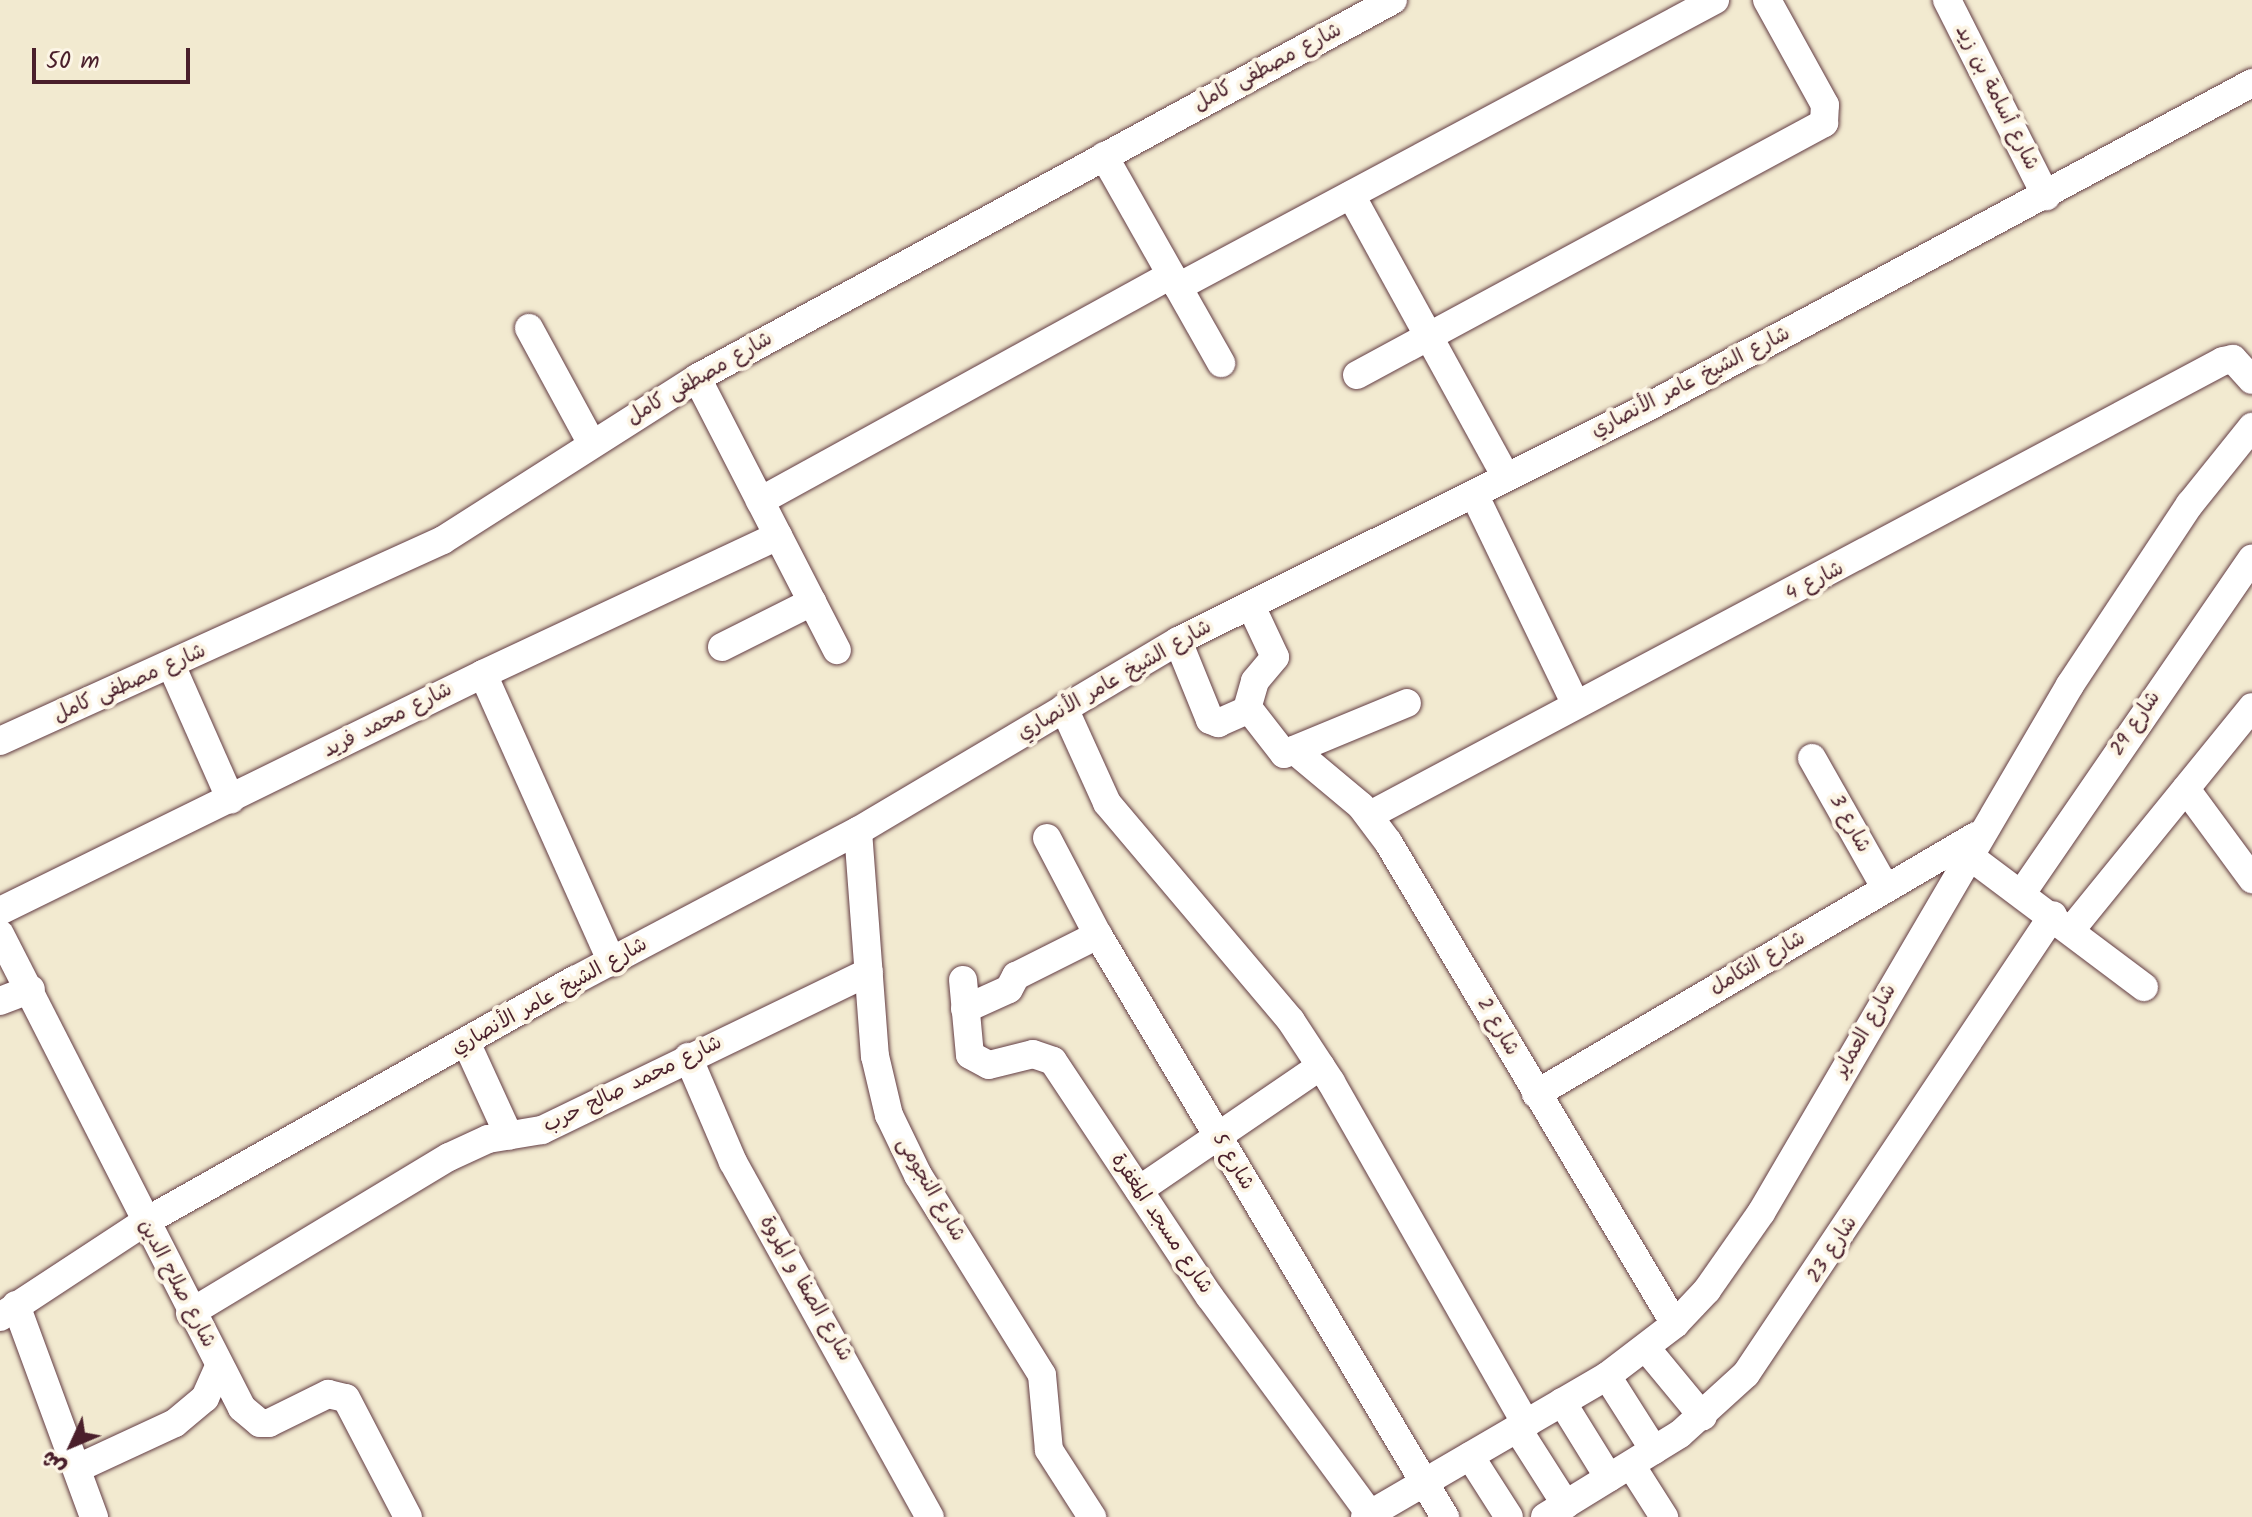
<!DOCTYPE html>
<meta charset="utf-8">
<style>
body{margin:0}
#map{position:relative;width:2252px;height:1517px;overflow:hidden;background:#f2ead0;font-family:Kalam,"Playpen Sans Arabic",sans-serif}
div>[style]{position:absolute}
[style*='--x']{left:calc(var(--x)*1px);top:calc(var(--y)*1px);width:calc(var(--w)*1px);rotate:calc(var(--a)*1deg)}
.roads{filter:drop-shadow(0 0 2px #633d44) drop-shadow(0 0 2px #633d44)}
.minor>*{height:28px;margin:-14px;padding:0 14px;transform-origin:14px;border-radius:14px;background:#fff}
span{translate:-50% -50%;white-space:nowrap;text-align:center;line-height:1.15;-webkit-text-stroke:8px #fcf5e5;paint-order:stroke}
.street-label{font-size:20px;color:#4a1f2b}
.north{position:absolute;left:32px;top:1405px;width:80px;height:80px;-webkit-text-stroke:6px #fcf5e5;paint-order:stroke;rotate:226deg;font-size:22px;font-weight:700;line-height:32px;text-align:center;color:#4a1f2b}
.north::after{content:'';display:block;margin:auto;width:28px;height:36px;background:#4a1f2b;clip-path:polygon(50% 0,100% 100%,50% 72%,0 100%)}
.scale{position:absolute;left:32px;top:48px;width:158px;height:36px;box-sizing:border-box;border:4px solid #4a1f2b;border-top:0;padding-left:10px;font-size:24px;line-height:28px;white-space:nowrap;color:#4a1f2b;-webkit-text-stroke:6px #fcf5e5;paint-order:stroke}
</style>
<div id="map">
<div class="roads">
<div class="minor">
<i style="--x:1947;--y:0;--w:220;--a:63.2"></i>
<i style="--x:1104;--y:156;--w:238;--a:60.5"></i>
<i style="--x:1351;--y:195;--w:322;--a:61.2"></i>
<i style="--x:1178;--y:287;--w:609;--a:-28.12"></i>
<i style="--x:529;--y:328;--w:130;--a:61.5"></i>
<i style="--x:1357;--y:375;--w:531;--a:-28.35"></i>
<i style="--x:1824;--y:123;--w:18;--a:-87"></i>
<i style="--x:1825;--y:105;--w:120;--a:-118.9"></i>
<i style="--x:697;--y:378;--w:306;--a:62.8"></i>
<i style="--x:1474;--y:494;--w:234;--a:64.2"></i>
<i style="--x:760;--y:501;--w:469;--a:-28.8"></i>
<i style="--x:1178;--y:641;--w:85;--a:67.9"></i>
<i style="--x:1210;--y:720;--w:9;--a:21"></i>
<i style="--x:1218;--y:723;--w:34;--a:-24"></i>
<i style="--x:1249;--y:709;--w:57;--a:52.1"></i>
<i style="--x:1284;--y:754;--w:133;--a:-22.5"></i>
<i style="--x:722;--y:647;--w:101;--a:-26.6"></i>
<i style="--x:172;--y:667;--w:145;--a:66.1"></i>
<i style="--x:483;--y:674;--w:316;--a:65.9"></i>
<i style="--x:1064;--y:708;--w:104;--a:65.6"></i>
<i style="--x:1107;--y:803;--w:285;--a:49.8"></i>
<i style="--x:1291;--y:1021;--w:73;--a:56.7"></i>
<i style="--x:1331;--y:1082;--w:394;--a:60.3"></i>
<i style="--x:1247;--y:709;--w:29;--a:-74"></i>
<i style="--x:1255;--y:681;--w:31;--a:-50"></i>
<i style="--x:1275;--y:657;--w:56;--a:-115.2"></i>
<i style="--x:0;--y:741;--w:486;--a:-24.4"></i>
<i style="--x:443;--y:540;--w:301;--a:-32.5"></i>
<i style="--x:697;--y:378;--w:792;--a:-28.51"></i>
<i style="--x:1294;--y:750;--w:87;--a:39.9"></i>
<i style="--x:1361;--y:806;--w:45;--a:53.1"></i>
<i style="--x:1388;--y:842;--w:561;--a:59.23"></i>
<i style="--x:1812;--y:758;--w:150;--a:60.5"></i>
<i style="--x:2186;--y:789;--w:112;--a:53.7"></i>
<i style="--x:1370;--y:815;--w:966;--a:-28.02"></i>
<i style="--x:2223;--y:361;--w:10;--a:-11"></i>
<i style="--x:2233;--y:359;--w:28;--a:48"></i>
<i style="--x:858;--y:831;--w:226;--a:85.7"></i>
<i style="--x:875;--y:1056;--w:61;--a:76.7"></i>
<i style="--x:889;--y:1115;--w:67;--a:64.2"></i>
<i style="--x:918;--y:1175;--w:235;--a:58.2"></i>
<i style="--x:1042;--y:1375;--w:75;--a:84.7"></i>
<i style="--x:1049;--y:1450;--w:80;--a:57.3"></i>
<i style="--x:1047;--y:838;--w:110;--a:62.3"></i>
<i style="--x:1098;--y:935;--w:678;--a:59.2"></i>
<i style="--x:1968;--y:855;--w:220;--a:36.9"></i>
<i style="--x:2022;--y:893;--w:406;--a:-55.5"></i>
<i style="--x:0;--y:911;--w:538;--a:-26.14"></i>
<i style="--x:483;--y:674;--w:326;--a:-25.1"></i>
<i style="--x:2071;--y:930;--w:287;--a:-50.9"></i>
<i style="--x:0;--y:934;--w:532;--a:62.95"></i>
<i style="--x:242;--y:1408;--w:23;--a:40"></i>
<i style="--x:260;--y:1423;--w:9;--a:0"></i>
<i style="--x:269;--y:1423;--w:66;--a:-26.2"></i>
<i style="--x:328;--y:1394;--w:18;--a:13"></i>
<i style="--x:346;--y:1398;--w:134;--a:62.5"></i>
<i style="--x:963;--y:980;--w:75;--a:84.7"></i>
<i style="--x:970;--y:1055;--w:21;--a:28"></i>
<i style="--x:989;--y:1065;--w:45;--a:-14"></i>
<i style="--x:1033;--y:1054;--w:21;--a:19"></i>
<i style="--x:1053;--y:1061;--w:283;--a:56.4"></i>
<i style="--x:1210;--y:1297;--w:273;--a:53.6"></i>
<i style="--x:0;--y:1001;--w:33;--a:-21"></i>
<i style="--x:965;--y:1009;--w:48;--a:-24.4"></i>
<i style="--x:1009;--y:989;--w:15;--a:-62"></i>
<i style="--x:1016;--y:976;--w:92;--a:-26.6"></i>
<i style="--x:466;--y:1042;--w:103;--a:65.4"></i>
<i style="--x:688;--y:1057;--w:114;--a:66.8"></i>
<i style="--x:733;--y:1162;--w:406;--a:61"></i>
<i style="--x:1536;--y:1094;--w:510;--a:-30.39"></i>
<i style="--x:1139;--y:1190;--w:220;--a:-34.3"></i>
<i style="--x:16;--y:1305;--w:226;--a:69.8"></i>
<i style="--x:190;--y:1313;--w:302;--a:-31.1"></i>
<i style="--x:449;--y:1157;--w:43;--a:-24.8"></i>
<i style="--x:488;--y:1139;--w:55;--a:-9.5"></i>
<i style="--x:542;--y:1130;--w:363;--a:-25.8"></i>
<i style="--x:0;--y:1317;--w:171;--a:-33.3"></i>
<i style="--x:143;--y:1223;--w:496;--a:-29.4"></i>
<i style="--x:575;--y:980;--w:320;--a:-27.8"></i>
<i style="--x:858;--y:831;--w:372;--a:-30.7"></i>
<i style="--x:1178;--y:641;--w:523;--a:-26.47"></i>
<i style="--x:1646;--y:408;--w:688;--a:-28.2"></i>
<i style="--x:1646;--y:1348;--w:89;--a:50.4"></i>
<i style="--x:1607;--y:1376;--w:88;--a:57.6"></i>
<i style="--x:1562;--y:1402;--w:89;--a:58.3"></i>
<i style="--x:1517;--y:1428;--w:91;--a:57.5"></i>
<i style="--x:1470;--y:1456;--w:72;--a:57.4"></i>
<i style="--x:1631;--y:1465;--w:62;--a:57.6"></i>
<i style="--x:78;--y:1468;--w:107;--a:-24.9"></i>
<i style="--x:175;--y:1423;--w:39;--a:-40"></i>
<i style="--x:205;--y:1398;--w:35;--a:-66"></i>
<i style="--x:1365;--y:1517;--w:280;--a:-30.2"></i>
<i style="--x:1607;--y:1376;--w:86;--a:-37.4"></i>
<i style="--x:1675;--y:1324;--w:47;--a:-46.7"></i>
<i style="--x:1707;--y:1290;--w:94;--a:-55"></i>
<i style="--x:1761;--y:1213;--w:612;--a:-59.66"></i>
<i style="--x:2070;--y:685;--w:217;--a:-56.5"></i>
<i style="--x:2190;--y:504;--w:99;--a:-51.2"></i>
<i style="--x:1545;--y:1517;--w:158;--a:-31.6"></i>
<i style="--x:1680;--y:1434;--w:89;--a:-42.3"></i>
<i style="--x:1746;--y:1374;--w:552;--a:-56.22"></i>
</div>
</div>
<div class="street-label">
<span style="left:1268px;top:68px;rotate:-28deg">شارع مصطفى كامل</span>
<span style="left:1996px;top:98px;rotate:63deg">شارع أسامة بن زيد</span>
<span style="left:700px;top:379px;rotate:-30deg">شارع مصطفى كامل</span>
<span style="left:1691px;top:383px;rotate:-27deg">شارع الشيخ عامر الأنصاري</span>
<span style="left:1815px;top:582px;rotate:-27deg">شارع 4</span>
<span style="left:1115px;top:681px;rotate:-30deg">شارع الشيخ عامر الأنصاري</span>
<span style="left:130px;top:684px;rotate:-24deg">شارع مصطفى كامل</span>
<span style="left:388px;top:721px;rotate:-27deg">شارع محمد فريد</span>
<span style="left:2136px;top:724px;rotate:-56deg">شارع 29</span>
<span style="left:1849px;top:824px;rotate:61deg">شارع 3</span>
<span style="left:1758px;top:964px;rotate:-30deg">شارع التكامل</span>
<span style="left:550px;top:997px;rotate:-29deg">شارع الشيخ عامر الأنصاري</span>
<span style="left:1497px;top:1027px;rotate:60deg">شارع 2</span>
<span style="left:1866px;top:1031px;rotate:-60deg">شارع العماير</span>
<span style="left:633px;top:1085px;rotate:-26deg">شارع محمد صالح حرب</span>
<span style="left:1232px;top:1162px;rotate:59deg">شارع 5</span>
<span style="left:930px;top:1190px;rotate:60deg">شارع النجومى</span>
<span style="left:1161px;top:1224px;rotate:56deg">شارع مسجد المغفرة</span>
<span style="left:1833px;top:1250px;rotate:-57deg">شارع 23</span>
<span style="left:176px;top:1284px;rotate:62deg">شارع صلاح الدين</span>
<span style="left:805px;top:1289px;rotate:60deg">شارع الصفا و المروة</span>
</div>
<div class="north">ش</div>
<div class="scale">50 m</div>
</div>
